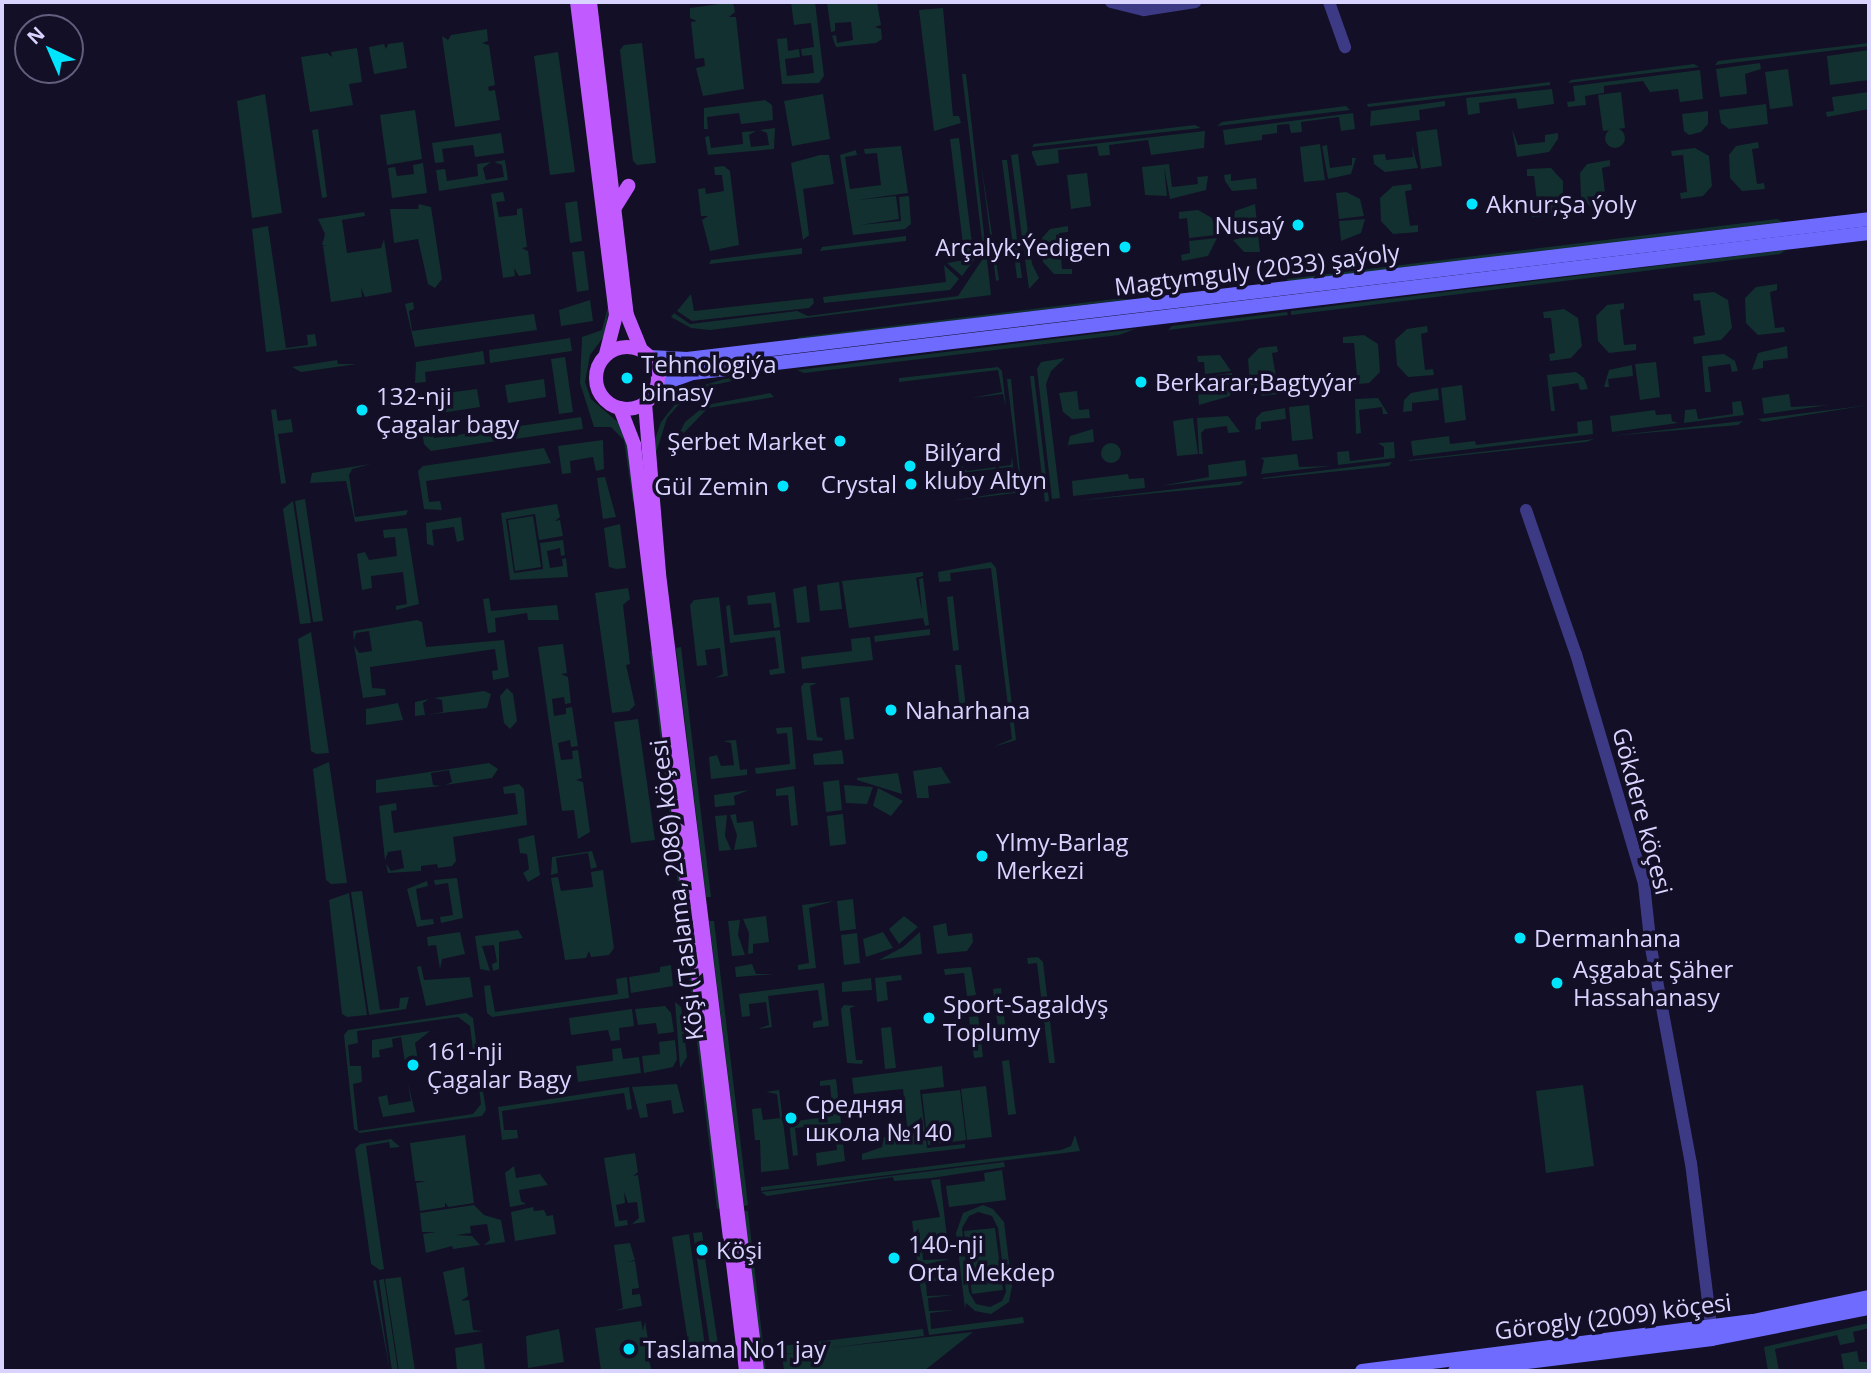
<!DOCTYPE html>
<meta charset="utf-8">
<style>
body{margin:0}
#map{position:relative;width:1871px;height:1373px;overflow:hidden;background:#130f26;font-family:"Open Sans",sans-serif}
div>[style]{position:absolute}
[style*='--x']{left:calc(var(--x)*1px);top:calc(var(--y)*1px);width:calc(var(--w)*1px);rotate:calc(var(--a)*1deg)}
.green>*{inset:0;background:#12302f}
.round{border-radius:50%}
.tertiary>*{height:12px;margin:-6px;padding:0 6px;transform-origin:6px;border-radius:6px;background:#3d3a85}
.secondary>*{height:14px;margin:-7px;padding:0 7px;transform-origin:7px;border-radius:7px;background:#6f6bff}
.primary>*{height:14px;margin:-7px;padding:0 7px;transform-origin:7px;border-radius:7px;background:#c25bff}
.primary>.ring{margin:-7px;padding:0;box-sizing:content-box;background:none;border:14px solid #c25bff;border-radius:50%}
.dots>*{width:19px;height:19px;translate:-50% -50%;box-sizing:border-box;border:4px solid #130f26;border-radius:50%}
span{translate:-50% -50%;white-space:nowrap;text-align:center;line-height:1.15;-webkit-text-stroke:7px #130f26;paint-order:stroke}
.poi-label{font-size:24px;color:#d9d4ff}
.left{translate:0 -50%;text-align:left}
.right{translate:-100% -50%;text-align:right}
.street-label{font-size:24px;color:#d9d4ff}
.frame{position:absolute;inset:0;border:4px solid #d9d4ff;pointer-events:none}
.north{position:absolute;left:14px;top:14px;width:70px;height:70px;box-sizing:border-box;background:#130f26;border:2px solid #625e7d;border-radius:50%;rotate:316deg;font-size:19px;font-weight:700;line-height:28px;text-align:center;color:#d9d4ff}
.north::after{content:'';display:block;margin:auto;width:24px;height:32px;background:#00e5ff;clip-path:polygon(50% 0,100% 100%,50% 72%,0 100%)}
</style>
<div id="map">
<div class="green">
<i style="clip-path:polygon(733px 2px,735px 12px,729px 17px,736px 17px,744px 89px,703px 96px,696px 68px,705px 66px,704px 58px,695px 59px,691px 22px,697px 21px,690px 18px,690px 8px)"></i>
<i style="clip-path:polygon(791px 2px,815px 2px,824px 76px,819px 83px,782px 84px,777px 39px,787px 38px,788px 51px,799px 49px,800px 57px,785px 59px,787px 76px,814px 73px,812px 55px,802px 56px,801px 49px,814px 47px,811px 23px,794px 25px)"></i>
<i style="clip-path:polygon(827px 2px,877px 2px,881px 25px,875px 27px,881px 29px,882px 39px,876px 43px,836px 47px,832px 36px,836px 35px,837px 43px,853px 40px,851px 22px,835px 23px,835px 31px,831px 32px)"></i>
<i style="clip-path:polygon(943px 8px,953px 116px,959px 116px,961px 123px,934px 131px,919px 10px)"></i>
<i style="clip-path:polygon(487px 29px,488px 41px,482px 43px,489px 45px,495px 85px,488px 87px,489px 91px,495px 90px,500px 120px,455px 127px,442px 36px,448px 40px,451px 35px)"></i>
<i style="clip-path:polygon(403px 42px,407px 68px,374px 74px,369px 47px,384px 44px,386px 49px,388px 44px)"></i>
<i style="clip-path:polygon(642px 43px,656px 163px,637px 165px,633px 161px,620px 50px,624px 45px)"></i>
<i style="clip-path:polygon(1869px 43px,1869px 46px,1715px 65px,1718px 61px)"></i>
<i style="clip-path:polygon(357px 48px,362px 82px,349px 84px,353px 105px,310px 112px,301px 57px,327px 53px,332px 57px,331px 52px)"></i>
<i style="clip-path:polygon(1869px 50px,1869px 80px,1830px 85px,1827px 56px)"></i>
<i style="clip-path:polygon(558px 52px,575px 172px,550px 175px,534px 56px)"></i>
<i style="clip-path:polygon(1760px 63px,1761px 69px,1745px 74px,1747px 94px,1720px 97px,1716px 69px)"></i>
<i style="clip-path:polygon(1694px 64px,1699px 67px,1568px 83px,1571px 80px)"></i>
<i style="clip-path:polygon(1788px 69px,1793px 106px,1770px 109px,1765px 72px)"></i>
<i style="clip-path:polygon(1700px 70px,1703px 99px,1680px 102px,1678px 89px,1650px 92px,1643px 81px,1604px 86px,1604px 93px,1585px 96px,1586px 105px,1568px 107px,1567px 102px,1575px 101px,1573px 86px)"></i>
<i style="clip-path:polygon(962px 74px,966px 74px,991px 295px,710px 330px,691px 328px,671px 317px,674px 313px,690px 324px,797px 311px,808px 316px,958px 296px,984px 257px)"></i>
<i style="clip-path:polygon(1550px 82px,1550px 85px,1368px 107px,1367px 104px)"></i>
<i style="clip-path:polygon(1552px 89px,1554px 104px,1518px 109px,1516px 98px,1479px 103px,1480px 113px,1468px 115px,1466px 98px)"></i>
<i style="clip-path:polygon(1621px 92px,1625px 128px,1603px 131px,1598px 95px)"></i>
<i style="clip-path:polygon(1869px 92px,1869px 109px,1827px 117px,1826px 112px,1834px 111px,1832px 97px)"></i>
<i style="clip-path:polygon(265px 94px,282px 213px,252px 218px,237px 101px)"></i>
<i style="clip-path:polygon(823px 94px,830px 139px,792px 146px,784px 101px)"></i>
<i style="clip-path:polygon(765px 100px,772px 105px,773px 120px,741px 124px,739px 113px,707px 117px,708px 129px,704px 129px,704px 108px)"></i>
<i style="clip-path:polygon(1445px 101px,1445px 106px,1419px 110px,1420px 120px,1370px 126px,1371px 111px)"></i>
<i style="clip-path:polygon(1766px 104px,1768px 124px,1729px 129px,1721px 123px,1719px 110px)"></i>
<i style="clip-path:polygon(1346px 106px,1350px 110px,1217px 126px,1222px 122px)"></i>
<i style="clip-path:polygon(415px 110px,422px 159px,387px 165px,380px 115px)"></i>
<i style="clip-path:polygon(1708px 111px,1708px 124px,1701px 132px,1689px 135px,1684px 131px,1682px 114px)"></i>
<i style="clip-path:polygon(1353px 113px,1355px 129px,1341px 131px,1339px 117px,1301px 122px,1302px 132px,1291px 133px,1289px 124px,1277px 125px,1277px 133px,1262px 135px,1262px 140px,1225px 145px,1223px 130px)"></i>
<i style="clip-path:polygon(1195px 125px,1201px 128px,1032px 147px,1034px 144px)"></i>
<i class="round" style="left:1605px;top:128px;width:20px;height:20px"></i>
<i style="clip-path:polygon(775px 128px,774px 149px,708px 155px,705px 137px,709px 136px,711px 148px,743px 144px,742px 132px,756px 131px,749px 135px,751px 147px,769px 145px,767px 133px,760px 130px)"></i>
<i style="clip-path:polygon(318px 129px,327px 197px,322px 198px,312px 130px)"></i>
<i style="clip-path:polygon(1437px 129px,1442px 166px,1421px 169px,1416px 132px)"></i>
<i style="clip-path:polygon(1512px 129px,1518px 145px,1545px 142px,1545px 135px,1558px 133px,1558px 139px,1549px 152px,1517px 157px)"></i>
<i style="clip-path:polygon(1205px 131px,1204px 148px,1151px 155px,1148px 140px,1109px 145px,1110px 155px,1099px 156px,1097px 146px,1058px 150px,1059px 163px,1037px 166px,1032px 154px,1032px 151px)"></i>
<i style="clip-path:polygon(501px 133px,504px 153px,475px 157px,473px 145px,442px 149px,444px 162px,435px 163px,432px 143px)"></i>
<i style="clip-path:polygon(959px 138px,974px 260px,962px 276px,947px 263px,965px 260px,950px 139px)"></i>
<i style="clip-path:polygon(1758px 142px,1759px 148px,1752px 149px,1757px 184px,1764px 183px,1765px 189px,1742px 191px,1730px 178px,1729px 155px,1736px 146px)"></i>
<i style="clip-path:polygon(1320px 144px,1325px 180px,1304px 182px,1300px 147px)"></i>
<i style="clip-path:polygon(1327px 145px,1330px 168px,1352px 165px,1352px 158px,1356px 158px,1351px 174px,1328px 179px,1322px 146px)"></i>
<i style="clip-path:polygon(901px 146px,908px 193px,857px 200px,896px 196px,899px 219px,860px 225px,901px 221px,899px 197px,909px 196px,911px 224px,905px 229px,853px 235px,840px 155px,856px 150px,857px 155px,845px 157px,850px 189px,881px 185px,877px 153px,865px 154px,864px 149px)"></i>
<i style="clip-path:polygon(1412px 146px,1418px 168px,1385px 172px,1374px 164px,1373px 155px,1385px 154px,1386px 160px,1413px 157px)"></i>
<i style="clip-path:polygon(1695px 148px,1709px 156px,1712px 186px,1703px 196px,1681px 199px,1680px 193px,1687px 192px,1683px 155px,1672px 156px,1671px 151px)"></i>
<i style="clip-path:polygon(1018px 154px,1032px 264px,1039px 278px,1029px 289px,1011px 155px)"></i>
<i style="clip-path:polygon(820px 155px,829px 155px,834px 184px,803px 189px,809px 235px,803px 240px,791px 163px)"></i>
<i style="clip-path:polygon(505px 160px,508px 180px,439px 191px,436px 170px,445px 169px,447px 181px,478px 176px,477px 164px,491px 162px,483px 168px,486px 180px,504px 177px,502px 165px,494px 162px)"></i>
<i style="clip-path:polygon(1002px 160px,1007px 160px,1022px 278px,1017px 278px)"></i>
<i style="clip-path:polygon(1610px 160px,1610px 166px,1602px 168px,1606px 201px,1614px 201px,1615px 208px,1593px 209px,1581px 197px,1580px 173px,1587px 164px)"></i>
<i style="clip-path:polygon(423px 163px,427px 193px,392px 198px,388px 168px,395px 167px,397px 176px,414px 174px,413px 165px)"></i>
<i style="clip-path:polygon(981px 163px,999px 280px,996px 281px)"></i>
<i style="clip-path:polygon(1169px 164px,1172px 187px,1198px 184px,1197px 177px,1208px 176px,1206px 190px,1170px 199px,1164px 167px,1167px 196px,1145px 195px,1142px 167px)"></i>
<i style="clip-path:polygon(724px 166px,730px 171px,739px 245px,710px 251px,702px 220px,708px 216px,701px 216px,698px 189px,705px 188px,706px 194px,724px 191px,722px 175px,715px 175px,714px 167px)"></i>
<i style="clip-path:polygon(1551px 168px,1563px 181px,1563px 205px,1550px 216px,1532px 217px,1531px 211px,1538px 210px,1534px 176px,1527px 176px,1527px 169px)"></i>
<i style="clip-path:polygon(1087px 173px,1091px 206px,1071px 209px,1067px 175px)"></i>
<i style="clip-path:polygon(1231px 174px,1231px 181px,1256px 178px,1257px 189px,1232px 191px,1225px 181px,1224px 175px)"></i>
<i style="clip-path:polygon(1411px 184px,1412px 190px,1405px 191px,1410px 226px,1418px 225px,1418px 232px,1393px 234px,1381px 221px,1380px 198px,1393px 186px)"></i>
<i style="clip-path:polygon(503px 192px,505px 201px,496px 202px,499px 217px,517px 215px,517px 209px,522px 208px,527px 247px,522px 248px,528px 251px,531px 274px,519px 276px,514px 268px,515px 276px,503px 278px,491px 194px)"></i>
<i style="clip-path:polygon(1346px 192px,1360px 199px,1364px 216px,1339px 219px,1336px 193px)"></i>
<i style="clip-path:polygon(577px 201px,582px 241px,570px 243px,565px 203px)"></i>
<i style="clip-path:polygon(419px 204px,431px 207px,442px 279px,435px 288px,428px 284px,418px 239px,394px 243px,390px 209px,418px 209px)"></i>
<i style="clip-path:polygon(1255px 204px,1258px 231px,1232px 234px,1235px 211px)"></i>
<i style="clip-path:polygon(1198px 210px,1212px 218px,1216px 235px,1189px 238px,1187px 218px,1179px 219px,1179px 212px)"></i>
<i style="clip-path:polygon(364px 212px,365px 216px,342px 220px,347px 253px,381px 248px,384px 239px,392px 292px,365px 297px,361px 288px,362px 297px,331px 302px,323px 246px,326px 245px,322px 245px,325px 234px,318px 219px)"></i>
<i style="clip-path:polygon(1365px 219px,1361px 233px,1341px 241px,1339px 221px)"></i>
<i style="clip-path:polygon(1777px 219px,1783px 222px,1288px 283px,1287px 279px)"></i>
<i style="clip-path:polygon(268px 226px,286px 348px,308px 345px,307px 335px,315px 334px,317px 346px,266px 352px,252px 229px)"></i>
<i style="clip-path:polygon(1068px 226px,1068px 232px,1059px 233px,1062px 269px,1072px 269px,1072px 274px,1054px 274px,1043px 262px,1042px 238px,1050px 229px)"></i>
<i style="clip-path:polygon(1258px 234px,1260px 252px,1244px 252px,1233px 240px)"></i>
<i style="clip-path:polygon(906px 236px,906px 241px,820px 251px,822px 247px)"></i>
<i style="clip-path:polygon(1217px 238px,1208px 256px,1182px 261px,1181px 255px,1190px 253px,1189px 241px)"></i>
<i style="clip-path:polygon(802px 248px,802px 254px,709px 264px,711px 260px)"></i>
<i style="clip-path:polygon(1786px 250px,1780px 254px,1291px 315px,1291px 311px)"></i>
<i style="clip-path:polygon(584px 251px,589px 290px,577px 292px,572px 252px)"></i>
<i style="clip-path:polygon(944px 265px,959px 279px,950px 290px,824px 303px,823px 297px,946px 282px)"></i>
<i style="clip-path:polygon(1777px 284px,1777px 290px,1770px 292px,1775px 328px,1784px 327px,1785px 332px,1758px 335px,1746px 323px,1745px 298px,1756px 287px)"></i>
<i style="clip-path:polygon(1714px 292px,1728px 300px,1732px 328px,1721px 340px,1694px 344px,1693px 337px,1705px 335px,1700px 300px,1694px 301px,1693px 294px)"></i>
<i style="clip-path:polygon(691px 294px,694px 311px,813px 298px,814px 303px,809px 308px,692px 321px,677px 311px)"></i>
<i style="clip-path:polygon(610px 298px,605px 335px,590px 355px,585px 382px,591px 399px,620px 424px,627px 439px,637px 501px,633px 502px,624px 440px,611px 427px,594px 427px,580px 383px,582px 337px,602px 330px)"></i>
<i style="clip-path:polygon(1115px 299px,1132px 299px,793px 340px,800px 337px)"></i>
<i style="clip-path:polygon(590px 300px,593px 321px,561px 326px,559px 310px)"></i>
<i style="clip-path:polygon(413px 302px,414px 309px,409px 311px,412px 331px,534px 314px,537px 330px,415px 347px,405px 304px)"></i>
<i style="clip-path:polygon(1624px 303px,1624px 309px,1620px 310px,1624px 345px,1636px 344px,1636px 350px,1609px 353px,1598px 341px,1596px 316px,1607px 305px)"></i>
<i style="clip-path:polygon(1564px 309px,1578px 318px,1582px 346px,1571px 358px,1550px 361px,1549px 354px,1555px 353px,1551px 318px,1544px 318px,1543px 312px)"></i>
<i style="clip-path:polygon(1287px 312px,1288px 315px,1168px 330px,1172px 326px)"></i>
<i style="clip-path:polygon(1427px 326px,1428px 332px,1421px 334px,1425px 370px,1433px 369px,1434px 375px,1408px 377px,1397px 365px,1395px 340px,1407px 329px)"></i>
<i style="clip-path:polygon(1135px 329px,1119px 335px,804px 373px,797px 370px)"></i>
<i style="clip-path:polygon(1364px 335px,1378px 344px,1380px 372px,1369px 383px,1347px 385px,1347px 378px,1357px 376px,1354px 343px,1343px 343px,1343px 337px)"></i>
<i style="clip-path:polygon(570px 338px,572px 351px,490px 363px,489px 350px)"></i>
<i style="clip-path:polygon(1277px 346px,1278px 352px,1272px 353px,1278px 389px,1288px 388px,1288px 393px,1262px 396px,1250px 384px,1248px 359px,1259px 348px)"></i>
<i style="clip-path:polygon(1787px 346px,1788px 358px,1763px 361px,1763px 368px,1752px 370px,1758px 353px)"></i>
<i style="clip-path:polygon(483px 351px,485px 364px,425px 372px,426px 382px,415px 383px,416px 362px)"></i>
<i style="clip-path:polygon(1724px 354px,1735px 361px,1738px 371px,1732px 372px,1730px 364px,1708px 367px,1711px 392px,1705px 392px,1702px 356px)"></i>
<i style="clip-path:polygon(1220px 355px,1231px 371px,1205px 374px,1204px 362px,1198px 362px,1197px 356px)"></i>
<i style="clip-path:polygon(565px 357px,573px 412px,559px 414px,551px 359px)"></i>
<i style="clip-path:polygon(1065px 358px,1051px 371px,1046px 384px,1060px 498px,1052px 499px,1037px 369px,1041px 362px)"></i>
<i style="clip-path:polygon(337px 360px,338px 364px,357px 364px,301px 372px,292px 367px)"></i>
<i style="clip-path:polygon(1656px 362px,1660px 397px,1640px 400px,1635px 364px)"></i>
<i style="clip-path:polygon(1632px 365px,1633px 376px,1608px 379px,1609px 387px,1604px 387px,1609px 370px)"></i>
<i style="clip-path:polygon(998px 367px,1002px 371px,1006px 408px,1003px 394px,971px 398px,1002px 392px,998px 370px,899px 382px,899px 378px)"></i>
<i style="clip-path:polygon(1576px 372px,1584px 378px,1588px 389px,1580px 390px,1578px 383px,1552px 387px,1555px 411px,1551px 411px,1547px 375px)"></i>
<i style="clip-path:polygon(1232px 373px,1230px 396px,1199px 405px,1198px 394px,1208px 392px,1206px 376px)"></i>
<i style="clip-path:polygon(763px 374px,705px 387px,682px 401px,667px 418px,656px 453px,663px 543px,653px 445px,661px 422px,680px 398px,695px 388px,724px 379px)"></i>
<i style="clip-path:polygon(1030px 376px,1034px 376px,1049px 501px,1045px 502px)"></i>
<i style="clip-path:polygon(544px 379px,546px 397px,508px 403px,505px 385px)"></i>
<i style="clip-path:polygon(1007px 379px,1011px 379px,1022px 493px,1021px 492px)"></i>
<i style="clip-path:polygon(1462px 385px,1466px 420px,1445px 423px,1441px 388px)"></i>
<i style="clip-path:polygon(1438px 388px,1439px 400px,1412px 403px,1412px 411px,1403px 412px,1404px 400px,1411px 393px)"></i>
<i style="clip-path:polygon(477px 389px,480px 407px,441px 413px,438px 394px)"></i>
<i style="clip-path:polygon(1077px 391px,1079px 410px,1089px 409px,1090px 418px,1072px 419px,1063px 412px,1059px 393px)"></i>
<i style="clip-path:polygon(770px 393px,774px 397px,708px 408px,675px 442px,685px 422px,706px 405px)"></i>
<i style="clip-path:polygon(1789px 394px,1791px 407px,1829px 405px,1764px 414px,1762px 398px)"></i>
<i style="clip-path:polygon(1378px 398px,1388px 414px,1383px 414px,1382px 407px,1359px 410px,1361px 433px,1356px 434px,1355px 399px)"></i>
<i style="clip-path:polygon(1741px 401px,1744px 415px,1684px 423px,1685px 410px,1696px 409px,1698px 419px,1733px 414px,1732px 402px)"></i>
<i style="clip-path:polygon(1309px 405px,1313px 439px,1292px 441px,1289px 407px)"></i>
<i style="clip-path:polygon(1869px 405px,1763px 422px,1758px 419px)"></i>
<i style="clip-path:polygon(1285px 408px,1286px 419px,1261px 422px,1261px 429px,1255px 430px,1256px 418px,1262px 412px)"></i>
<i style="clip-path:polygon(276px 409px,278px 421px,291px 419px,293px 432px,278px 434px,286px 483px,281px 484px,271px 410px)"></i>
<i style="clip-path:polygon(1655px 410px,1656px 415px,1671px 414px,1672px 421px,1678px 423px,1612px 432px,1610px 416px)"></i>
<i style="clip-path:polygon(1228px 416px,1240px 432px,1228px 433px,1227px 426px,1205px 429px,1201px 433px,1203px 454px,1199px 454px,1197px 418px)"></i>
<i style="clip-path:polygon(581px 417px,583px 429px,501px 441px,500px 429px)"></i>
<i style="clip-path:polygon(1193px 418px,1198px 454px,1177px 456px,1173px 421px)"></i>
<i style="clip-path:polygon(1592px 420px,1593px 434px,1413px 456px,1411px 441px,1449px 436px,1450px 444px,1475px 441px,1476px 445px,1578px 433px,1577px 422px)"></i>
<i style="clip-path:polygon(1743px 421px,1738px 425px,1610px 436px)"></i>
<i style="clip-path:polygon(432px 428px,434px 438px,494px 430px,496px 441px,431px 451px,424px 444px,422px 430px)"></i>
<i style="clip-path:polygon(1093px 429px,1094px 442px,1068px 445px,1066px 452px,1070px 436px)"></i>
<i style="clip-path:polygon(1594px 439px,1586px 442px,1409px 461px,1409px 460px)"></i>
<i style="clip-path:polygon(603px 440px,604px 469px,596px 471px,593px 457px,570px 461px,571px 473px,562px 474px,558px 446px)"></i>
<i style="clip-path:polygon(1394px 442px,1395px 458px,1338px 465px,1337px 452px,1349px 451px,1350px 461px,1384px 457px,1384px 447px,1378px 443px)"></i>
<i class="round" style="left:1101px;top:443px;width:20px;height:20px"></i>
<i style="clip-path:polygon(544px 448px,551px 463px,426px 481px,429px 502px,440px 501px,442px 510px,424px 509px,418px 471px,423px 466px)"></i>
<i style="clip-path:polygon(1297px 454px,1299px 467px,1331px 466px,1261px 474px,1264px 460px,1260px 458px)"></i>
<i style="clip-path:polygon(1012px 457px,1016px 493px,950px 501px,1014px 491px,1011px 467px,961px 473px,956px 479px,962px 466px,967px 471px,1011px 465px)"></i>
<i style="clip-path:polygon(1245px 460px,1247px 476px,1160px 486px,1209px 477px,1208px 465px)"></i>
<i style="clip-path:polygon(1392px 462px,1389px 466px,1263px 479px,1262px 478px)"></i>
<i style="clip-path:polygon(371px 464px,352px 469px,349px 475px,355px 517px,408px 510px,406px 515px,355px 522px,346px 481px,310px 483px,312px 473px)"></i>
<i style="clip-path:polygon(1128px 474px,1129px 479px,1144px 478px,1145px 488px,1073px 496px,1072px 481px)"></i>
<i style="clip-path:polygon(605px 477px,616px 517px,603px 519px,597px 478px)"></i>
<i style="clip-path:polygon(1244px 481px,1240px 485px,1074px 501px)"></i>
<i style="clip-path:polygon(305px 499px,323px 621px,313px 622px,295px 501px)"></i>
<i style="clip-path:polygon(293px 501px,311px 623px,300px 624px,283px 509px)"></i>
<i style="clip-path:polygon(557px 504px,560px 517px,555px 521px,560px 520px,563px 536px,539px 540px,535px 514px,506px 519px,514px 573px,543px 569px,540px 543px,563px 540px,565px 555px,561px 556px,560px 548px,547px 551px,550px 568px,563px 566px,562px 559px,566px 558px,568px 577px,510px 580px,501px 513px)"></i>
<i style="clip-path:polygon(533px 516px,541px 567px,515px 571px,508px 520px)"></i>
<i style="clip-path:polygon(461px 517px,464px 540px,457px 542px,454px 527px,432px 530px,434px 546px,427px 544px,426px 523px)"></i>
<i style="clip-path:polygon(620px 524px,626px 568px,616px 569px,609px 567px,604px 528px)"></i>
<i style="clip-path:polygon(407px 528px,419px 604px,396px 610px,396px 606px,407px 604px,403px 572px,371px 576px,372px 588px,362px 590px,357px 554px,365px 552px,369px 560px,397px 556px,395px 537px,384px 538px,383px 530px)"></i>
<i style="clip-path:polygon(991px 562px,996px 568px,1016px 740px,993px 747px,1012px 739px,991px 568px,950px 573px,951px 581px,939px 582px,938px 572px)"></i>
<i style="clip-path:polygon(923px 572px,923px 576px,916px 578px,922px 612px,919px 579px,923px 578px,929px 625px,925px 626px,923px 618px,849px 628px,842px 581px)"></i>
<i style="clip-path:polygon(839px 582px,842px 609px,820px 611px,817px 585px)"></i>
<i style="clip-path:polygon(806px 586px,810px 622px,797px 623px,793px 589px)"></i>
<i style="clip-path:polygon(628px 588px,630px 599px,623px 605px,630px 664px,626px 665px,635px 705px,629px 711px,612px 713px,595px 593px)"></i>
<i style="clip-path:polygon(775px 592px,780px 627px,774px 628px,771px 603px,748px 605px,747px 596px)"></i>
<i style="clip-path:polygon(953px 596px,959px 650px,953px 651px,947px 597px)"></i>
<i style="clip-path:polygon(719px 597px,728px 676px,715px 678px,723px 674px,720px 648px,705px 650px,707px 665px,697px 666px,690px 605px,694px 600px)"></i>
<i style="clip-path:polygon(489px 598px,491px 611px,557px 605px,559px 620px,528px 620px,527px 613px,495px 618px,496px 632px,488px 633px,483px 599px)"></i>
<i style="clip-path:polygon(730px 605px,734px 635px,780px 630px,785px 673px,770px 675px,769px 670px,779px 668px,775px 637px,730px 643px,726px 606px)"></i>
<i style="clip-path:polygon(417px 620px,422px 622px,426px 647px,504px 640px,509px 677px,493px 680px,492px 671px,498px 670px,495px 649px,370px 667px,372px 688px,385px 689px,386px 695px,363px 698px,354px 645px,359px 653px,372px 651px,369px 631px,356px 633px,354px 641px,353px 631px)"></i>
<i style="clip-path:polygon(930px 629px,930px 635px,875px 642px,874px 636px)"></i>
<i style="clip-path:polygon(311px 632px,329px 753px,316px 754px,311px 751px,298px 639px)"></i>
<i style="clip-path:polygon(870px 637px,873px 660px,802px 669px,801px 657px,852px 651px,851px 639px)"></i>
<i style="clip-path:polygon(563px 644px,567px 673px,561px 674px,568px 677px,571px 703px,565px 704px,564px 697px,552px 699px,554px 716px,566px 714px,566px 708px,572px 707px,578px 746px,571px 747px,570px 740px,558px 743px,561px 760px,573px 759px,572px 751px,578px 750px,582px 778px,576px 780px,583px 782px,590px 832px,578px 839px,574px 810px,562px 811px,538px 647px)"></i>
<i style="clip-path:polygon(681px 647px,711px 897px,706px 897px,676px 648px)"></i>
<i style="clip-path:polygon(654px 650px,721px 1208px,717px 1209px,650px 651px)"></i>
<i style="clip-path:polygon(955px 665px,961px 665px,967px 717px,961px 718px)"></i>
<i style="clip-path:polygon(804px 683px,817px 683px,810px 686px,817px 737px,823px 738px,822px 741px,807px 740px,801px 687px)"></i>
<i style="clip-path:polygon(507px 688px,513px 694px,517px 721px,510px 729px,504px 723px,500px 696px)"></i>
<i style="clip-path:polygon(484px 691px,491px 694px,487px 708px,415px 716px,415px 702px,429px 699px,423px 703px,425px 715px,443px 712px,442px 700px,434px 698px)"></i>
<i style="clip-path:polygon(849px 697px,854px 739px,845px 740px,840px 698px)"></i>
<i style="clip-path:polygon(398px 703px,403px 720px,366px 725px,366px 709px)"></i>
<i style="clip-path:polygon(638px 719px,655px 840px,631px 843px,614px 722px)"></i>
<i style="clip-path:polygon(792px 727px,796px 769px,756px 774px,755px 768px,790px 764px,787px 733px,777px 734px,776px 728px)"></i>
<i style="clip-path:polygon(736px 740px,740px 770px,747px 769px,747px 775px,711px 779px,709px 757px,717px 755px,721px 766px,734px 765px,731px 743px,723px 741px)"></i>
<i style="clip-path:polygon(842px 750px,844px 764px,814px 765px,813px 754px)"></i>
<i style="clip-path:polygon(329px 762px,347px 883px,331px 884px,326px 880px,313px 769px)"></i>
<i style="clip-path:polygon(489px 763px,498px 769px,492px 778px,445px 785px,452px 782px,449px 770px,431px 773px,433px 785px,441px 786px,376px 793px,376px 780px)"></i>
<i style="clip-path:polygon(941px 767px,951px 783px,928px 786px,929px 798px,917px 798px,913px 771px)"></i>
<i style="clip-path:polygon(898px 773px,902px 794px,857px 780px,857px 778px)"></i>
<i style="clip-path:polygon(839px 780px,842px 810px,826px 812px,823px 782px)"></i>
<i style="clip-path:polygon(519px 784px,524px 789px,527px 825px,453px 837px,456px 861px,452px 866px,438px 868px,437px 864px,421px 866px,421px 871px,388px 873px,386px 864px,391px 871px,404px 868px,401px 850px,388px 852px,385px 860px,379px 806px,396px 803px,397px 810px,391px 811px,394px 833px,518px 814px,515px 793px,504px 794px,503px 787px)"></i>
<i style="clip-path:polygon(844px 785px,873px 787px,867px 804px,846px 803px)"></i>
<i style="clip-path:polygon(794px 786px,798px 825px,791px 826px,788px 795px,776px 796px,776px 789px)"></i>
<i style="clip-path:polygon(878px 788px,903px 801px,891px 816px,873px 806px)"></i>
<i style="clip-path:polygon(749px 790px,734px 796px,735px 805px,715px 807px,714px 795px)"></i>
<i style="clip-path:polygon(736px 814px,737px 823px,753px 821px,757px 847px,734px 850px,737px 835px,730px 815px)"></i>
<i style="clip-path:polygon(843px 814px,846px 844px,830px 846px,827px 816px)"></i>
<i style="clip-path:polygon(727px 815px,725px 836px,731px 850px,719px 851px,715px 816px)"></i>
<i style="clip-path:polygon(534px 835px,540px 875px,528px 882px,523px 873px,529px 869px,527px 854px,520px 853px,518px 839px)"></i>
<i style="clip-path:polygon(592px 851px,597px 867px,591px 869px,588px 853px,556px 858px,558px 873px,551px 875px,552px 857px)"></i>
<i style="clip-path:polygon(603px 870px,614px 948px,609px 955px,591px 957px,589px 951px,586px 958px,565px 960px,551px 878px,558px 877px,561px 891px,593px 887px,591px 872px)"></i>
<i style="clip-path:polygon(457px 878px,463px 918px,441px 923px,440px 917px,453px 915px,448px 883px,435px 885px,434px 880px)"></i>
<i style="clip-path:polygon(427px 881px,428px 886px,416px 889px,421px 920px,433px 919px,434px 924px,417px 927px,407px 889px)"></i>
<i style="clip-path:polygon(362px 891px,380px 1010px,399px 1008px,400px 998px,409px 997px,406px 1009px,369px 1015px,351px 892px)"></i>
<i style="clip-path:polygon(349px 893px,367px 1015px,347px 1017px,342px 1014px,329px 900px)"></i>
<i style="clip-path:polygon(853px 899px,856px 929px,840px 931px,837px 901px)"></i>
<i style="clip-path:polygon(835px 901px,809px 908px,816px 968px,798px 970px,798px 965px,809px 963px,802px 905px)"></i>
<i style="clip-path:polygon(766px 916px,769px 942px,753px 944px,753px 953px,748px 954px,749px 933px,743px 919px)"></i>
<i style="clip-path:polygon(904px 916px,918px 927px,899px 944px,889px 929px)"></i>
<i style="clip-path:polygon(740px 920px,738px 935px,745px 955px,732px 956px,728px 921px)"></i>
<i style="clip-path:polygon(709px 921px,714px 921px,748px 1205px,744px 1206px)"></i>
<i style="clip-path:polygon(946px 923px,948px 936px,972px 933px,973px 942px,967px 951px,937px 954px,933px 926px)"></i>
<i style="clip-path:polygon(518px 930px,523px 938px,499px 942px,499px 969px,493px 971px,492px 964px,497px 962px,494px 945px,482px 946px,490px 971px,480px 969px,475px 936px)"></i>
<i style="clip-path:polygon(460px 932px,465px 954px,442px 959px,440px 969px,436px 945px,428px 946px,427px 937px)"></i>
<i style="clip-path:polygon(883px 932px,893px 948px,866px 957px,863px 939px)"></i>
<i style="clip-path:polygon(920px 932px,922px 954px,879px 960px,903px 947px)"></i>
<i style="clip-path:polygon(857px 933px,860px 963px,844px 965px,841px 935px)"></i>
<i style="clip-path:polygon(1038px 957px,1043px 962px,1055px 1063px,1049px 1063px,1037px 963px,1028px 964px,1027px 958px)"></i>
<i style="clip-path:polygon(752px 964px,756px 974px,775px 974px,736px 977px,735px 967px)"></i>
<i style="clip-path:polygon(671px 965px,673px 986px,631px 993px,629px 977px,660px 972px,660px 967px)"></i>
<i style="clip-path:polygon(421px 966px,424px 980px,470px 977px,473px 997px,426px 1006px,417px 967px)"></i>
<i style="clip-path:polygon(971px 967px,976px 995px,967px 996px,964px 973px,945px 975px,944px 969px)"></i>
<i style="clip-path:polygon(901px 975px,902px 980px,886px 982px,888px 1000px,877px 1002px,875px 978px)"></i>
<i style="clip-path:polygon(627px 977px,629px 998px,492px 1017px,487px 1013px,484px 986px,490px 985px,495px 1012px,618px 994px,616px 979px)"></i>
<i style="clip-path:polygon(871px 978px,872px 990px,842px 992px,842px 982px)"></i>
<i style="clip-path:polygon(824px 983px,829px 1026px,813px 1028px,813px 1022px,822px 1020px,818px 990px,768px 996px,772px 1027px,758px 1029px,769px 1025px,766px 1002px,749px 1004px,750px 1016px,742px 1017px,739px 994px)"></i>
<i style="clip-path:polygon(1001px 988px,1007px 1042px,1000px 1043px,993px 989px)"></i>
<i style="clip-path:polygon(675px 1002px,681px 1007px,687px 1057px,680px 1068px)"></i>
<i style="clip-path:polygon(844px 1005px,856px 1006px,850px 1008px,856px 1060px,863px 1060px,862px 1064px,847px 1063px,841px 1009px)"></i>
<i style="clip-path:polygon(665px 1006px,671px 1013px,674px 1032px,658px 1034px,656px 1023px,638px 1025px,635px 1009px)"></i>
<i style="clip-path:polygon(632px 1009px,634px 1026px,619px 1028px,620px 1040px,611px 1041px,608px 1030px,571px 1035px,569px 1018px)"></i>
<i style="clip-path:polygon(466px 1013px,473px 1018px,477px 1050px,473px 1050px,470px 1026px,458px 1017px,357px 1031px,358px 1043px,348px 1045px,350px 1066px,361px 1066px,362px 1082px,353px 1084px,358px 1131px,473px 1114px,481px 1104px,478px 1080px,481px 1079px,486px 1110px,482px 1116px,360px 1133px,354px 1129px,344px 1035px,348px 1030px)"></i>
<i style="clip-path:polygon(978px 1016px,983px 1057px,974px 1058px,969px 1017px)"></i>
<i style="clip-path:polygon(891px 1027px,896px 1068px,885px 1069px,881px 1028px)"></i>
<i style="clip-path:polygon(430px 1031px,415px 1043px,419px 1067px,406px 1069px,401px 1037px,392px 1039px,393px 1047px,379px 1050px,380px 1057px,372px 1058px,372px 1040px)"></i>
<i style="clip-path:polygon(675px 1040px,677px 1059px,673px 1067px,644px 1073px,642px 1056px,660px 1054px,659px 1042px)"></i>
<i style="clip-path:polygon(621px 1048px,623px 1059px,639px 1057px,641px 1073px,578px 1082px,576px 1066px,613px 1061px,612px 1049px)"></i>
<i style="clip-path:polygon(1009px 1060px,1016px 1114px,1008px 1115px,1002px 1061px)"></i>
<i style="clip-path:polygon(942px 1066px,944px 1087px,920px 1090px,927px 1148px,965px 1144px,965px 1148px,862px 1160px,862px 1154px,882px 1147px,884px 1137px,908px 1134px,903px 1089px,854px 1094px,852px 1078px)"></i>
<i style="clip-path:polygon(836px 1079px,841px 1123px,795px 1128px,798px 1155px,793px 1156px,789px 1122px,833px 1116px,830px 1085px,820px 1086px,820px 1081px)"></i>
<i style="clip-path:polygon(408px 1083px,415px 1112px,383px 1117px,378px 1097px,387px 1095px,389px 1105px,411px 1101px)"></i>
<i style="clip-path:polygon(677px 1084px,684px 1112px,673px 1114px,671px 1100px,646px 1104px,648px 1117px,640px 1118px,632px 1087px)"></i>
<i style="clip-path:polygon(1583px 1085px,1594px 1166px,1546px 1173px,1536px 1091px)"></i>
<i style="clip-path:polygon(986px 1086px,992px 1137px,967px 1140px,961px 1089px)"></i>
<i style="clip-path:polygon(629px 1087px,632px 1109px,627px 1110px,624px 1093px,502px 1111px,504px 1130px,517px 1130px,518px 1138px,502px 1140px,498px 1107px)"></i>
<i style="clip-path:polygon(779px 1090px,789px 1169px,761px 1172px,760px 1140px,755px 1140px,752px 1109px,761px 1108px,763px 1120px,780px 1118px,777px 1094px,766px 1092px)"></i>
<i style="clip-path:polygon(960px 1090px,966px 1140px,928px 1145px,922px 1094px)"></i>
<i style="clip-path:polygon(841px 1124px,845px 1161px,817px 1166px,816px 1153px,837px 1150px,834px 1125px)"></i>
<i style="clip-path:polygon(465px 1135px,474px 1203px,448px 1207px,445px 1202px,445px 1207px,420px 1211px,416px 1183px,426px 1181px,415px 1181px,410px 1143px)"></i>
<i style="clip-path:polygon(1075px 1135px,1080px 1151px,761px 1191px,761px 1187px,1061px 1150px,1071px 1146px)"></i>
<i style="clip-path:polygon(391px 1139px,400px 1147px,390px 1148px,389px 1142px,366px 1146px,384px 1269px,380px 1270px,371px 1264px,355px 1149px,360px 1144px)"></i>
<i style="clip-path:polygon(635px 1153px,638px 1172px,633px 1176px,638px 1175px,645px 1222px,632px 1224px,639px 1218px,637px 1202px,628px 1203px,624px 1192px,625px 1203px,616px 1205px,619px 1221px,627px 1220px,628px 1225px,615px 1227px,604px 1158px)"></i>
<i style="clip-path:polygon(1004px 1162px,1005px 1167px,931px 1178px,894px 1181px,893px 1177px,767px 1196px,761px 1192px)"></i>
<i style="clip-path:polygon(514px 1166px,516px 1178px,540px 1174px,548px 1185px,519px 1190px,521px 1201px,526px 1204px,510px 1207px,505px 1173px)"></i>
<i style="clip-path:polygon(1002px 1170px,1006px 1200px,949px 1207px,946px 1186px,985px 1181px,984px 1173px)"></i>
<i style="clip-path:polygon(940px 1179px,948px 1245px,922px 1248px,923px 1260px,950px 1259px,918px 1266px,912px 1221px,940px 1217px,931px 1180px)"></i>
<i style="clip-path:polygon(474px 1205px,484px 1215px,501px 1220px,505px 1242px,484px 1245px,490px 1240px,487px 1224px,470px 1226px,471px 1233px,456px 1235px,472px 1236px,480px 1245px,453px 1249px,452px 1246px,426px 1253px,423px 1234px,436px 1232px,422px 1232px,420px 1213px)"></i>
<i style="clip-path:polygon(evenodd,983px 1205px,993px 1209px,1004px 1222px,1012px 1286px,1009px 1302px,991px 1314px,975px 1311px,966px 1303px,965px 1309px,956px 1233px,963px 1213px,983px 1205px,978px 1212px,992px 1216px,998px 1228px,1006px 1292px,1002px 1301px,990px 1307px,976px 1304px,969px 1292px,962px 1228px,969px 1216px,978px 1212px)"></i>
<i style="clip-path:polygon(533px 1207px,534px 1211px,544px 1210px,547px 1216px,553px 1215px,556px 1234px,515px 1241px,511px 1212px)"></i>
<i style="clip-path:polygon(744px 1211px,748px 1211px,766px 1371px,763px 1368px)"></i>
<i style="clip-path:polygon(995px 1228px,1003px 1290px,972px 1294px,964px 1231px)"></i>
<i style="clip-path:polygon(702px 1232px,704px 1246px,699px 1247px,701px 1258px,705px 1258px,719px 1351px,711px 1352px,693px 1233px)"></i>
<i style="clip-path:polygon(689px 1234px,706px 1353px,690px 1355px,672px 1237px)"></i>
<i style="clip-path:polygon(630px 1243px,635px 1260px,627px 1262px,635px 1261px,639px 1288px,632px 1289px,632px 1295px,640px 1294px,642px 1306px,614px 1311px,623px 1308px,614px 1245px)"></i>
<i style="clip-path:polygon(464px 1267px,468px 1296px,461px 1301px,469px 1300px,473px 1330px,483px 1331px,455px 1335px,443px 1272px)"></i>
<i style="clip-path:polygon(401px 1277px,415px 1371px,399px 1371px,385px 1279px)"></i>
<i style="clip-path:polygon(952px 1277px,926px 1283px,927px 1296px,954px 1295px,928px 1298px,929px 1311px,956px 1310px,930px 1313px,931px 1329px,1023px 1317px,1024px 1323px,929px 1335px,919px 1279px)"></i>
<i style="clip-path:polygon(384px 1279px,398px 1371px,392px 1371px,379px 1280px)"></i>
<i style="clip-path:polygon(376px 1280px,390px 1371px,373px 1281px)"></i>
<i style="clip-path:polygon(641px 1321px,643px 1331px,645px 1321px,649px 1346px,645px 1347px,652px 1371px,601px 1371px,595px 1328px)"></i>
<i style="clip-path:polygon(1869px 1323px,1869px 1328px,1853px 1332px,1855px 1342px,1840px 1345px,1837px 1335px,1775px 1349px,1779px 1371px,1768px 1371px,1764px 1347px)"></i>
<i style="clip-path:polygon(559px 1329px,564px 1362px,528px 1368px,526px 1336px)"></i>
<i style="clip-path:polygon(923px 1329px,924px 1336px,829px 1348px,973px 1332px,924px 1371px,784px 1371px,782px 1355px,794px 1353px,782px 1354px,781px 1346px)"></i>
<i style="clip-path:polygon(482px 1343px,485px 1371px,457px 1371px,455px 1348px)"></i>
<i style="clip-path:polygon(1857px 1351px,1859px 1362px,1869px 1362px,1869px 1371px,1844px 1371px,1841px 1354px)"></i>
</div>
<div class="tertiary">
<i style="--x:1111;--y:2;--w:34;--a:14"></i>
<i style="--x:1144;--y:10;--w:52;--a:-8.9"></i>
<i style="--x:1329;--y:2;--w:48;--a:70.4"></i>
<i style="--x:1526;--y:510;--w:152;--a:70.9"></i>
<i style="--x:1576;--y:654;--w:240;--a:73.5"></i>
<i style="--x:1644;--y:884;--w:64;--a:83.8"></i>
<i style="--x:1651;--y:948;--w:219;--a:79.5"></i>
<i style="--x:1691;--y:1163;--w:173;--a:83"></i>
</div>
<div class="secondary">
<i style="--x:650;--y:357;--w:37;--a:3"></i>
<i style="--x:687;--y:359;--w:1190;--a:-6.75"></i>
<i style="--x:657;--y:386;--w:38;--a:-20"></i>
<i style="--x:693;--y:373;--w:1184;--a:-6.79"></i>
<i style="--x:1362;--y:1371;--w:394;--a:-7.3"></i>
<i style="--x:1753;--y:1321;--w:118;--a:-11.7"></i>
<i style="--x:1455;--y:1371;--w:259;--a:-7.1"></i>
<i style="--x:1712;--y:1339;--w:160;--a:-11.2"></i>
</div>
<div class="primary">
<i style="--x:577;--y:2;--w:315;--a:82.9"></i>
<i style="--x:616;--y:315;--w:40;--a:104.4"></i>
<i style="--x:590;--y:2;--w:315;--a:83.3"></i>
<i style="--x:627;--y:315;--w:38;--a:68"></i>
<i style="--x:612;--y:212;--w:31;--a:-58"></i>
<i class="ring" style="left:596px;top:347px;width:48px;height:48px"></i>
<i style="--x:645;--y:403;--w:172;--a:85.3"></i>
<i style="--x:659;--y:574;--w:803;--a:82.99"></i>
<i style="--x:620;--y:408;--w:40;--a:69"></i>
<i style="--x:634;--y:445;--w:933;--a:83.1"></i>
</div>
<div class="dots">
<i style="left:1472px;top:204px;background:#00e5ff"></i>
<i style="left:1298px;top:225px;background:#00e5ff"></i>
<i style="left:1125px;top:247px;background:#00e5ff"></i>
<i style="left:627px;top:378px;background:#00e5ff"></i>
<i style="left:1141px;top:382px;background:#00e5ff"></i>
<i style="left:362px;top:410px;background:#00e5ff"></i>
<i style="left:840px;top:441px;background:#00e5ff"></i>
<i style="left:910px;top:466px;background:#00e5ff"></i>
<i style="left:911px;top:484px;background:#00e5ff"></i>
<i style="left:783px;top:486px;background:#00e5ff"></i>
<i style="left:891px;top:710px;background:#00e5ff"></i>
<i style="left:982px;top:856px;background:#00e5ff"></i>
<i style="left:1520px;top:938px;background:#00e5ff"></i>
<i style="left:1557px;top:983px;background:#00e5ff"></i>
<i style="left:929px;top:1018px;background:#00e5ff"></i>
<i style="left:413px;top:1065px;background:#00e5ff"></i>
<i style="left:791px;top:1118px;background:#00e5ff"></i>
<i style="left:702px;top:1250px;background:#00e5ff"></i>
<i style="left:894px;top:1258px;background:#00e5ff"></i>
<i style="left:629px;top:1349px;background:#00e5ff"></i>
</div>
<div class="poi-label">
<span class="left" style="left:1486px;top:204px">Aknur;Şa ýoly</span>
<span class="right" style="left:1284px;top:225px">Nusaý</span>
<span class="right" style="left:1111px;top:247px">Arçalyk;Ýedigen</span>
<span class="left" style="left:641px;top:378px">Tehnologiýa<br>binasy</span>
<span class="left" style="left:1155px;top:382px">Berkarar;Bagtyýar</span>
<span class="left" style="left:376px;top:410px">132-nji<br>Çagalar bagy</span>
<span class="right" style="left:826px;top:441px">Şerbet Market</span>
<span class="left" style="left:924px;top:466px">Bilýard<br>kluby Altyn</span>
<span class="right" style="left:897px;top:484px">Crystal</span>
<span class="right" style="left:769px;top:486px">Gül Zemin</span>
<span class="left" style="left:905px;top:710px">Naharhana</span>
<span class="left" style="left:996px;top:856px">Ylmy-Barlag<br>Merkezi</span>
<span class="left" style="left:1534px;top:938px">Dermanhana</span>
<span class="left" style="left:1573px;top:983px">Aşgabat Şäher<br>Hassahanasy</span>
<span class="left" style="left:943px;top:1018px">Sport-Sagaldyş<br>Toplumy</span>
<span class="left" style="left:427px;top:1065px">161-nji<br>Çagalar Bagy</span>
<span class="left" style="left:805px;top:1118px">Средняя<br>школа №140</span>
<span class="left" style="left:908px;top:1258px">140-nji<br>Orta Mekdep</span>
<span class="left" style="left:716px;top:1250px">Köşi</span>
<span class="left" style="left:643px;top:1349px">Taslama No1 jay</span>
</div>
<div class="street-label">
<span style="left:1257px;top:269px;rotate:-7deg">Magtymguly (2033) şaýoly</span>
<span style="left:1643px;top:811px;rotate:75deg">Gökdere köçesi</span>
<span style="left:676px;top:890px;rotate:-97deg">Köşi (Taslama, 2086) köçesi</span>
<span style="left:1613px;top:1316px;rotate:-7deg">Görogly (2009) köçesi</span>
</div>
<div class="frame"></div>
<div class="north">N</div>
</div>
